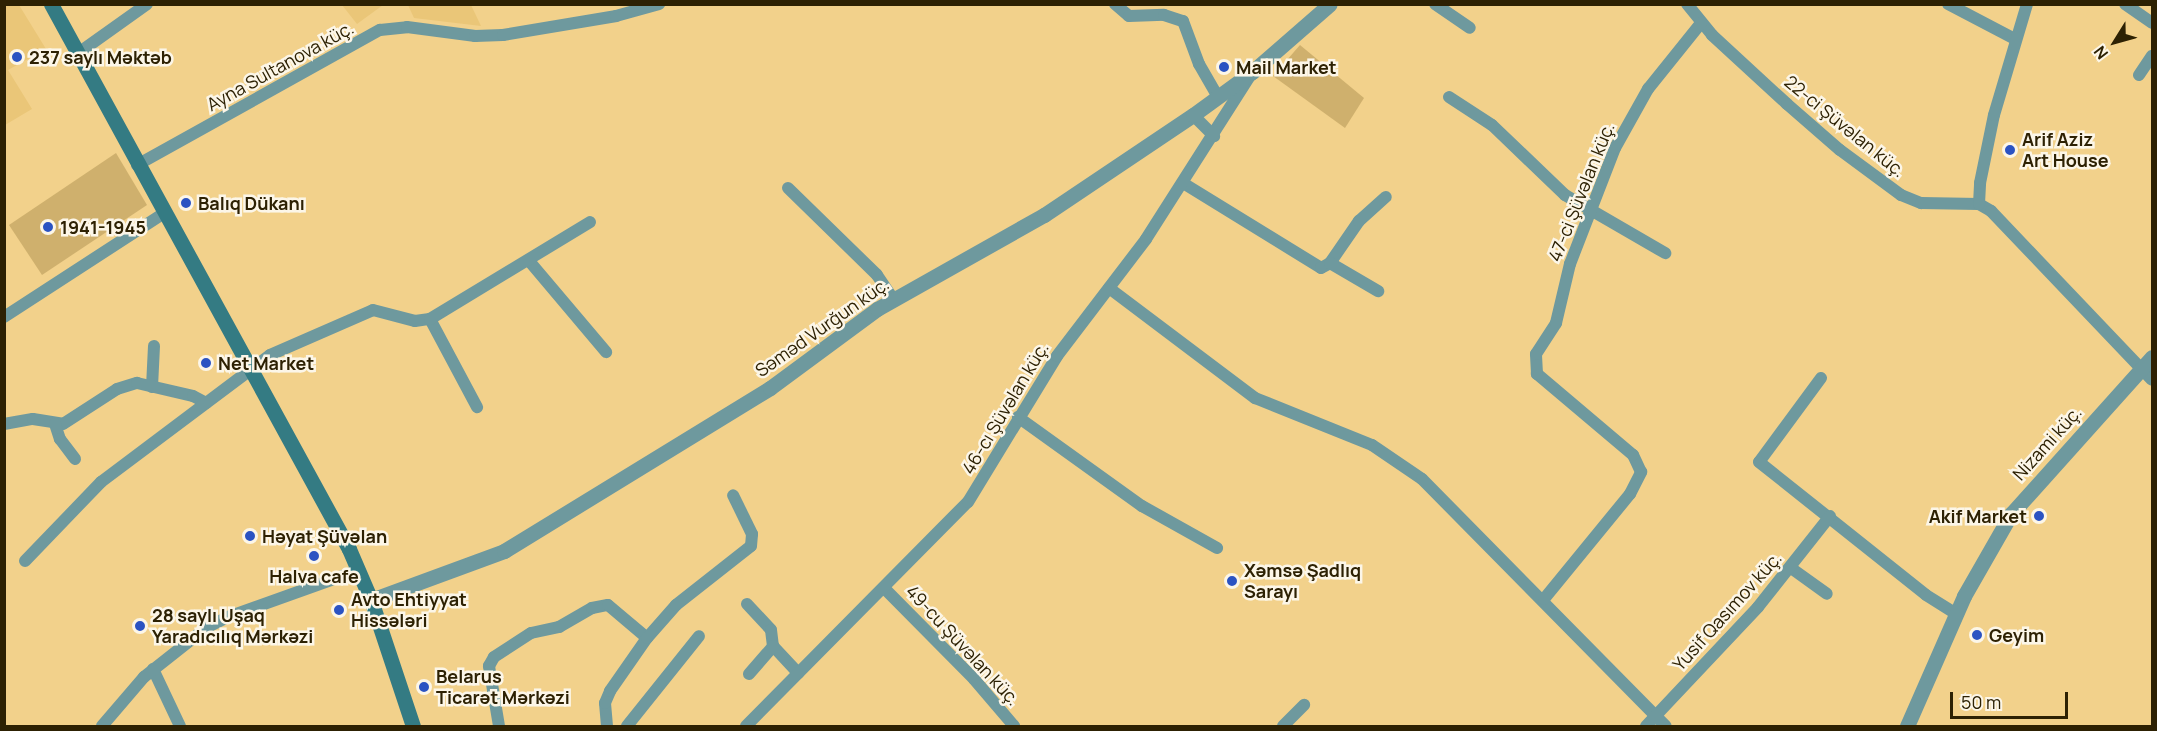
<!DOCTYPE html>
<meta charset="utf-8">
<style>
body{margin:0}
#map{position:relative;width:2157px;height:731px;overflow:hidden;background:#f2d18b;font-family:Manrope,sans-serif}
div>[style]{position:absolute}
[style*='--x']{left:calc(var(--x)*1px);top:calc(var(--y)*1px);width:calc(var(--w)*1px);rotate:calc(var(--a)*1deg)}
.built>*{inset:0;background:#eac678}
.green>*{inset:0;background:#cfb06d}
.minor>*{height:12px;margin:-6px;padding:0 6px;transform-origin:6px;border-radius:6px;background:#6e999e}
.tertiary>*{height:15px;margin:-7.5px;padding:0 7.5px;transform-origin:7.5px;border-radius:7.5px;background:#6e999e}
.secondary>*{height:15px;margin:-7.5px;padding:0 7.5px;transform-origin:7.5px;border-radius:7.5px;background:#347b83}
.dots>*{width:16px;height:16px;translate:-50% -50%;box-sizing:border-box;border:3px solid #fcf6e8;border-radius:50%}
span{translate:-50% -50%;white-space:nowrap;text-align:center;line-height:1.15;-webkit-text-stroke:5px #fcf6e8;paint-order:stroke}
.poi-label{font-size:18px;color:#2d2103;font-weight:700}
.left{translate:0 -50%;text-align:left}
.right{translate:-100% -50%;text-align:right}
.street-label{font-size:18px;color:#2d2103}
.frame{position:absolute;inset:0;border:6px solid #2d2103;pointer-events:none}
.north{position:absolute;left:2085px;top:12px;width:60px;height:60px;-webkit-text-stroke:4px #fcf6e8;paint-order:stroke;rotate:233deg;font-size:16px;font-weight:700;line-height:24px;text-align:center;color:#2d2103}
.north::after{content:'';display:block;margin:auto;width:21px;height:27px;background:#2d2103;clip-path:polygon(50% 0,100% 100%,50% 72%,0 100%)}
.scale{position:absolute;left:1950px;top:692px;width:118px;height:27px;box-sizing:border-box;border:3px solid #2d2103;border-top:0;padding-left:8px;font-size:18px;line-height:21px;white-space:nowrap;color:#2d2103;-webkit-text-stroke:4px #fcf6e8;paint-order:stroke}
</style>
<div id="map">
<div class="built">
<i style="clip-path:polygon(5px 4px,19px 5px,46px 49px,8px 70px,32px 109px,5px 125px)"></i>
<i style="clip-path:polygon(342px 5px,383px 5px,357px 24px)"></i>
<i style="clip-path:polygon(408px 5px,471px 5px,481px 26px,414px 18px)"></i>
</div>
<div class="green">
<i style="clip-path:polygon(1300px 45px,1364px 98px,1345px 128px,1273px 76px)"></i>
<i style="clip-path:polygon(116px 153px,147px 205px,42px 275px,9px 225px)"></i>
</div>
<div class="minor">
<i style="--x:1115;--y:4;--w:18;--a:41"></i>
<i style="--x:1129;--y:16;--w:35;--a:-2"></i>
<i style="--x:1164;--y:15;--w:20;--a:18"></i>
<i style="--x:1183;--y:21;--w:46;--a:69.6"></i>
<i style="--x:1199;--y:64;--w:38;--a:60"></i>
<i style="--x:1435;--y:4;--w:42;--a:34.4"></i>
<i style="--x:1687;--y:4;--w:40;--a:51"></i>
<i style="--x:1712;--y:35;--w:102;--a:42.6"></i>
<i style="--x:1787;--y:104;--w:70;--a:41"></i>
<i style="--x:1840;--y:150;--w:76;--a:36.4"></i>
<i style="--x:1901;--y:195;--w:22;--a:22"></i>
<i style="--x:1921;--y:203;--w:58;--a:1"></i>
<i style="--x:1979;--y:204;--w:14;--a:30"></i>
<i style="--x:1991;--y:211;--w:233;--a:46.4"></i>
<i style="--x:1948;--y:4;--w:76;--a:27.6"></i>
<i style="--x:2125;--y:4;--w:33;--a:35"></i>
<i style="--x:77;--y:54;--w:86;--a:-35.5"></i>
<i style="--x:2139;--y:75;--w:23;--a:-56"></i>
<i style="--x:1449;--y:97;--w:51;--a:33.1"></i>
<i style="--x:1492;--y:125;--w:101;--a:43.8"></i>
<i style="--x:1565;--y:195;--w:116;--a:30.1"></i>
<i style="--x:1193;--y:115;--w:30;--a:45"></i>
<i style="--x:137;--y:165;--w:278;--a:-29.1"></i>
<i style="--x:380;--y:30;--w:27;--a:-6"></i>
<i style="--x:407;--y:27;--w:69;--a:7.5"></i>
<i style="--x:475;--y:36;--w:28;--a:-2"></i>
<i style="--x:503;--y:35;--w:115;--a:-9.5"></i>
<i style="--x:616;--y:16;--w:45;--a:-15.6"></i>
<i style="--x:1183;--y:183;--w:162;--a:31.6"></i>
<i style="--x:1321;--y:268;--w:10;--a:-29"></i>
<i style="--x:1330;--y:263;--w:51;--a:-55.4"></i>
<i style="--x:1359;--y:221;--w:36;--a:-42"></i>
<i style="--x:788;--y:188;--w:124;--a:44.3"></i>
<i style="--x:877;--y:275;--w:29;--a:56"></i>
<i style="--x:1979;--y:204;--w:21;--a:-87"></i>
<i style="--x:1980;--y:183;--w:69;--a:-78.4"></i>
<i style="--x:1994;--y:115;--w:116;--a:-73.4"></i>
<i style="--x:530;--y:262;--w:118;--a:49.8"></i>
<i style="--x:1330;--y:263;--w:56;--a:30.3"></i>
<i style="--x:1109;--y:288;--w:183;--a:37"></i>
<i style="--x:1255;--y:398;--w:126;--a:21.9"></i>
<i style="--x:1372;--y:445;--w:60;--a:34.2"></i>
<i style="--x:1422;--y:479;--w:347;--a:45.4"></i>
<i style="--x:4;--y:317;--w:191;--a:-33"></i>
<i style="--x:430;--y:319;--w:100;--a:61.9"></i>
<i style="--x:1821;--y:378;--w:104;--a:126.4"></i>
<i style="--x:1759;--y:462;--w:213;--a:38.5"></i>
<i style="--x:1926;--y:595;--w:36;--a:32"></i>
<i style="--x:152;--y:387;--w:41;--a:-87.2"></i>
<i style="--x:1018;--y:417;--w:153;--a:35.7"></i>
<i style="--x:1142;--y:506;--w:86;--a:29.2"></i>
<i style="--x:4;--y:424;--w:29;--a:-10"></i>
<i style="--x:33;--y:419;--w:30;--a:9"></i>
<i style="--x:63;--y:424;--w:64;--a:-32.9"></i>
<i style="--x:117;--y:389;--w:21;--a:-17"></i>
<i style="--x:137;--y:383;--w:57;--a:13.1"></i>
<i style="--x:193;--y:396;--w:15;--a:28"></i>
<i style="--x:55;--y:424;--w:16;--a:72"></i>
<i style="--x:60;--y:439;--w:25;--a:53"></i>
<i style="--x:25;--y:561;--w:110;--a:-46.1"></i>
<i style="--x:101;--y:482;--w:211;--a:-36.9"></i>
<i style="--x:270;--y:355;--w:112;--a:-23.6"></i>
<i style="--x:373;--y:310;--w:43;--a:14.7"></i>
<i style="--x:415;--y:321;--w:15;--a:-8"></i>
<i style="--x:430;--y:319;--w:187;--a:-31.2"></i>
<i style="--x:1791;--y:568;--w:44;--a:35.8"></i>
<i style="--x:885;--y:589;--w:127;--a:45.3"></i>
<i style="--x:974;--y:679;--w:62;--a:49.6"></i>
<i style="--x:1544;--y:599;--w:136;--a:-50.7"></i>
<i style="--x:1630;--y:494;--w:25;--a:-63"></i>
<i style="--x:1641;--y:472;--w:19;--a:-115"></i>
<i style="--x:1633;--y:455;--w:126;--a:-139.8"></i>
<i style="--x:1537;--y:374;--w:20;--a:-93"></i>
<i style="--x:1536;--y:354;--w:37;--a:-57"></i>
<i style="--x:1556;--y:323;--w:61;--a:-76.7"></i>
<i style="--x:1570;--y:264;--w:124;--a:-68.8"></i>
<i style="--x:1615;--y:148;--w:68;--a:-60.8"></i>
<i style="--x:1648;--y:89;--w:85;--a:-51.2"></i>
<i style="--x:747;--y:604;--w:35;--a:47"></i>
<i style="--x:771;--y:630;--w:16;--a:83"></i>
<i style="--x:773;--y:646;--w:37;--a:47"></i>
<i style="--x:153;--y:669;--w:63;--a:64.7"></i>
<i style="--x:749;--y:674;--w:37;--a:-49"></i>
<i style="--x:102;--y:726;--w:65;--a:-49.4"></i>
<i style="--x:144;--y:677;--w:79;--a:-38.3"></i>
<i style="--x:206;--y:628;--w:25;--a:-27"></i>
<i style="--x:228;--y:617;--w:139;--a:-19.7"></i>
<i style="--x:499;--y:726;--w:61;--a:-99.5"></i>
<i style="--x:489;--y:666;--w:10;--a:-61"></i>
<i style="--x:494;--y:657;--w:44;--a:-33"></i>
<i style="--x:531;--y:633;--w:29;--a:-12"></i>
<i style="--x:559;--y:627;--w:38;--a:-30"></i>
<i style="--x:592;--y:608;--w:16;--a:-11"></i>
<i style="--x:608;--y:605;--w:51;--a:40.2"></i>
<i style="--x:607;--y:726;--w:23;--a:-95"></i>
<i style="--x:605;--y:703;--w:13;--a:-67"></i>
<i style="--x:610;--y:691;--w:65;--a:-55.1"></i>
<i style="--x:647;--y:638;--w:44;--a:-48.7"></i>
<i style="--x:676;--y:605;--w:95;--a:-38.2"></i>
<i style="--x:751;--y:546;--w:12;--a:-85"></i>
<i style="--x:752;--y:534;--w:43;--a:-116"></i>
<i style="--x:627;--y:726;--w:115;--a:-51.3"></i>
<i style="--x:746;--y:726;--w:315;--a:-45.3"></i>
<i style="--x:968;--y:502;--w:171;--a:-58.6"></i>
<i style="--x:1057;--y:356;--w:147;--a:-52.7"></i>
<i style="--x:1146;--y:239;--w:196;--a:-57.5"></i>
<i style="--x:1283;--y:726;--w:30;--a:-45"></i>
<i style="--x:1646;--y:726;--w:163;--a:-46.7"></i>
<i style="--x:1758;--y:607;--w:116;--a:-51.6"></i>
</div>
<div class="tertiary">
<i style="--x:371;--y:600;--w:142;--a:-20.2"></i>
<i style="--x:504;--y:551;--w:312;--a:-31.5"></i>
<i style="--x:770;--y:388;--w:133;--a:-36.4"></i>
<i style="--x:877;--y:309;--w:192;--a:-29.4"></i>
<i style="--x:1044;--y:215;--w:179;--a:-33.9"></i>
<i style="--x:1193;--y:115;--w:73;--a:-36.1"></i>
<i style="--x:1252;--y:72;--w:103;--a:-41.1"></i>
<i style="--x:1907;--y:726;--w:142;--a:-66.3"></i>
<i style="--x:1964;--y:596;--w:95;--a:-60.2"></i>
<i style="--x:2011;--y:514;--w:211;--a:-48.1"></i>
</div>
<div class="secondary">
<i style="--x:51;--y:4;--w:621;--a:61.33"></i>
<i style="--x:349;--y:549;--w:56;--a:66.7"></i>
<i style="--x:371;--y:600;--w:133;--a:71.6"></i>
</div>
<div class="dots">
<i style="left:17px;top:57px;background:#2b53c2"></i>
<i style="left:1224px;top:67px;background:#2b53c2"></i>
<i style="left:2010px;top:150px;background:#2b53c2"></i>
<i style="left:186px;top:203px;background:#2b53c2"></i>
<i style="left:48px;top:227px;background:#2b53c2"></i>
<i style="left:206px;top:363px;background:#2b53c2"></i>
<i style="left:2039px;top:516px;background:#2b53c2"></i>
<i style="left:250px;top:536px;background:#2b53c2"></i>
<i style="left:314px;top:556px;background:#2b53c2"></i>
<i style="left:1232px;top:581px;background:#2b53c2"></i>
<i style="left:339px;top:610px;background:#2b53c2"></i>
<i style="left:140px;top:626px;background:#2b53c2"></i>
<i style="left:1977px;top:635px;background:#2b53c2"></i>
<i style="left:424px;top:687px;background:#2b53c2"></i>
</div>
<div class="poi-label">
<span class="left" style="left:29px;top:57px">237 saylı Məktəb</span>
<span class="left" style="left:1236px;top:67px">Mail Market</span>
<span class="left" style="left:2022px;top:150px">Arif Aziz<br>Art House</span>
<span class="left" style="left:198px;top:203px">Balıq Dükanı</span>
<span class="left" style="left:60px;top:227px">1941-1945</span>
<span class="left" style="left:218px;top:363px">Net Market</span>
<span class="right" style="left:2027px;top:516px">Akif Market</span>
<span class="left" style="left:262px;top:536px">Həyat Şüvəlan</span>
<span class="left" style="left:1244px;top:581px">Xəmsə Şadlıq<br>Sarayı</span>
<span style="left:314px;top:576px">Halva cafe</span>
<span class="left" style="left:351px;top:610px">Avto Ehtiyyat<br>Hissələri</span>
<span class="left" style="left:152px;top:626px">28 saylı Uşaq<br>Yaradıcılıq Mərkəzi</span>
<span class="left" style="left:1989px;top:635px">Geyim</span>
<span class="left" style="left:436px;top:687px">Belarus<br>Ticarət Mərkəzi</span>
</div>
<div class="street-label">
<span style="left:280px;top:66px;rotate:-29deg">Ayna Sultanova küç.</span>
<span style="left:1845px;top:126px;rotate:39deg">22-ci Şüvəlan küç.</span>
<span style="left:1581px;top:192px;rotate:-68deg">47-ci Şüvəlan küç.</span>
<span style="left:822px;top:327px;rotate:-35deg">Səməd Vurğun küç.</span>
<span style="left:1005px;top:408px;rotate:-59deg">46-cı Şüvəlan küç.</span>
<span style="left:2047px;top:443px;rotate:-48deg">Nizami küç.</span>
<span style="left:1727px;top:611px;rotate:-48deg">Yusif Qasımov küç.</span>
<span style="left:963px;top:645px;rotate:47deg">49-cu Şüvəlan küç.</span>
</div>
<div class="frame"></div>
<div class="north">N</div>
<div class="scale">50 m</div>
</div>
